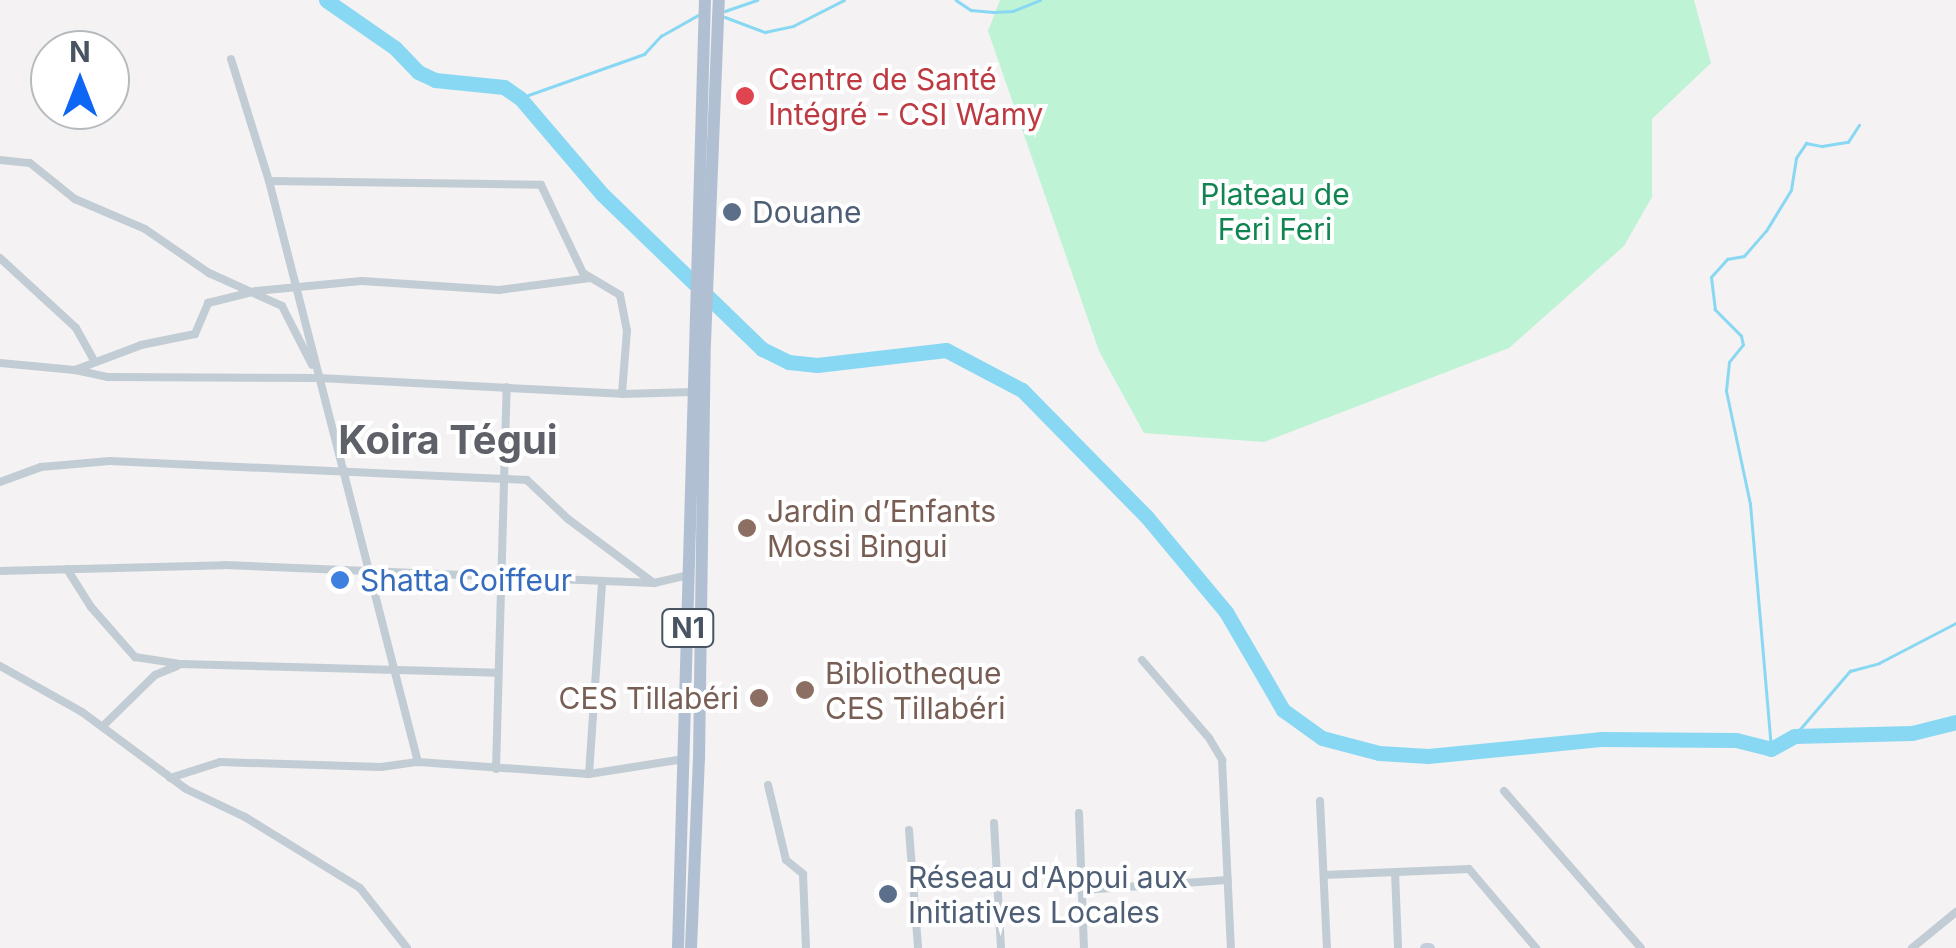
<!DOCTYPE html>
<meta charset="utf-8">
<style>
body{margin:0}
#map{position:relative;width:1956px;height:948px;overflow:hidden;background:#f4f2f2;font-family:Inter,sans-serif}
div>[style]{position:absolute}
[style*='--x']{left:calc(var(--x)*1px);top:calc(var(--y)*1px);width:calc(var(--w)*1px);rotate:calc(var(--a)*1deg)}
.green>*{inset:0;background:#bff3d6}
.stream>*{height:2.5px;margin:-1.25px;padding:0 1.25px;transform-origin:1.25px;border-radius:1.25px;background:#89d8f3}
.river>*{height:15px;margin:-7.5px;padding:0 7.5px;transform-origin:7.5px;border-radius:7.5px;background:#89d8f3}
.street>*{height:8px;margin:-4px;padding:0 4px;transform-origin:4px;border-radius:4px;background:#c2ccd4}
.secondary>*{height:11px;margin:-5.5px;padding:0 5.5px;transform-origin:5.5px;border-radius:5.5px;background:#c4cedc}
.primary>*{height:12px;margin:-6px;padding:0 6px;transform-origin:6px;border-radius:6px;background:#b0c0d2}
.dots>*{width:28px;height:28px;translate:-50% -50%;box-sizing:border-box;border:5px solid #fff;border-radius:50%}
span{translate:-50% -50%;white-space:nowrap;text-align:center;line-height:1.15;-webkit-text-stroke:8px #fff;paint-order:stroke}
.shield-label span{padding:2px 8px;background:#fff;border:2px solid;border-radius:8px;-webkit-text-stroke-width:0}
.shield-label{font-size:28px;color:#485462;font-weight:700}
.health-label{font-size:30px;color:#be3a42}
.left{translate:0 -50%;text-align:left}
.park-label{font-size:30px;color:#118551}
.service-label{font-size:30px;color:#4e5e75}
.education-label{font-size:30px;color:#785e54}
.right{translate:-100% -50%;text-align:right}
.shop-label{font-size:30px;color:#366cbe}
.district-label{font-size:40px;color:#5e6268;font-weight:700}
.north{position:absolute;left:30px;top:30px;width:100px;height:100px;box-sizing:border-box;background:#fff;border:2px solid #b6bbc0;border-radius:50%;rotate:0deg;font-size:28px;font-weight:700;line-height:40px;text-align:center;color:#485462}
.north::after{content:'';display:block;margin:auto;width:35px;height:45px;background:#0d66f4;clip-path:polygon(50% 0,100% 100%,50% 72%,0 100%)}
</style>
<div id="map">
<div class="green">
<i style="clip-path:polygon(1000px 0,1694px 0,1711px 63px,1652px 119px,1652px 197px,1624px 246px,1509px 348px,1264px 442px,1144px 433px,1099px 351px,988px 31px)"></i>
</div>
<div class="stream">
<i style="--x:956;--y:0;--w:18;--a:34"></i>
<i style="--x:971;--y:10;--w:22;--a:5"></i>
<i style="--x:993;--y:12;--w:20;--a:-3"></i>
<i style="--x:1013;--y:11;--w:29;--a:-22"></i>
<i style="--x:725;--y:11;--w:34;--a:-19"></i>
<i style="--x:725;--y:17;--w:43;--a:20.6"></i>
<i style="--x:765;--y:32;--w:29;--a:-12"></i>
<i style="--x:793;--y:26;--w:57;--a:-27"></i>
<i style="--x:520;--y:98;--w:132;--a:-19.5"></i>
<i style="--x:644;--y:54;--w:25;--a:-47"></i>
<i style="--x:661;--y:36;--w:45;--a:-29.4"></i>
<i style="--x:1794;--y:736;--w:86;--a:-49.3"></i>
<i style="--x:1850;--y:671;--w:30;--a:-15"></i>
<i style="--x:1879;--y:663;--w:87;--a:-27.5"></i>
<i style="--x:1771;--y:749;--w:246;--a:-94.9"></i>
<i style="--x:1750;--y:504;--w:116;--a:-102"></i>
<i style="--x:1726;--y:391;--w:29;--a:-84"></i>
<i style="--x:1729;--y:362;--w:22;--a:-51"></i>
<i style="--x:1743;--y:345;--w:9;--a:-103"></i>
<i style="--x:1741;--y:336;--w:37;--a:-135"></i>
<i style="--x:1715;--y:310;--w:33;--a:-97"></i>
<i style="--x:1711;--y:277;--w:24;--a:-48"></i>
<i style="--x:1727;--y:259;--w:17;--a:-10"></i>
<i style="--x:1744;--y:256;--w:33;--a:-49"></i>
<i style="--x:1766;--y:231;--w:48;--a:-58.6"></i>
<i style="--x:1791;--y:190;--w:32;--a:-81"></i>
<i style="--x:1796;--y:158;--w:18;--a:-56"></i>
<i style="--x:1806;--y:143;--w:16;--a:11"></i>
<i style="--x:1822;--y:146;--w:26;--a:-9"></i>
<i style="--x:1848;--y:142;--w:20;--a:-57"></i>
</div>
<div class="river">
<i style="--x:326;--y:0;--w:84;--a:34.8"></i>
<i style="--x:395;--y:48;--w:33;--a:46"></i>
<i style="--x:418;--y:72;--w:19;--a:25"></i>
<i style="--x:435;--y:80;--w:69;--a:5.8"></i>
<i style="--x:504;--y:87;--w:19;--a:35"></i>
<i style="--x:520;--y:98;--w:126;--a:49.5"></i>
<i style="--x:602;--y:194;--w:223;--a:44.1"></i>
<i style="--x:762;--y:349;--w:30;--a:26"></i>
<i style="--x:789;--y:362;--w:28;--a:6"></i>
<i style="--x:817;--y:365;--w:130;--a:-6.6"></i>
<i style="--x:946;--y:350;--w:86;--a:27.8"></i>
<i style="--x:1022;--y:390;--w:177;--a:45.5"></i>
<i style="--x:1146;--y:516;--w:125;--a:50.2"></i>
<i style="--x:1226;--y:612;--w:113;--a:59.8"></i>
<i style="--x:1283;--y:710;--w:48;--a:35.7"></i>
<i style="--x:1322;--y:738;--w:59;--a:14.7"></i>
<i style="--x:1379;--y:753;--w:49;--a:3.5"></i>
<i style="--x:1428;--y:756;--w:173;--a:-5.6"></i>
<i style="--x:1600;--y:739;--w:136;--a:0.4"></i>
<i style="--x:1736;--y:740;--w:36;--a:14"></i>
<i style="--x:1771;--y:749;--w:26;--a:-29"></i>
<i style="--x:1794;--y:736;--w:118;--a:-1.5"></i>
<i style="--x:1912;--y:733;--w:45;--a:-14"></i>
</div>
<div class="street">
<i style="--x:231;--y:59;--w:128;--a:72.7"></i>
<i style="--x:269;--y:181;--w:600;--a:75.62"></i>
<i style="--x:0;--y:160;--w:30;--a:6"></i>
<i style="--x:30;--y:163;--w:58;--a:38.7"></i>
<i style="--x:75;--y:199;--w:76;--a:23.2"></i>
<i style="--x:145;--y:229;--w:78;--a:34.5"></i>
<i style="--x:209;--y:273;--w:80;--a:24.3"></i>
<i style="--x:282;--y:306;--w:66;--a:63"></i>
<i style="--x:269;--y:181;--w:272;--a:0.8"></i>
<i style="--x:541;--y:185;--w:98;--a:64.5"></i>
<i style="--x:583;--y:273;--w:43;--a:30.7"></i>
<i style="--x:620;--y:295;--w:36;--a:79"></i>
<i style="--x:627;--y:330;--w:64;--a:94.5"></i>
<i style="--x:0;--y:258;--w:103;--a:42.6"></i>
<i style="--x:76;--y:328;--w:39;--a:61"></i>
<i style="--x:0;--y:363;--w:75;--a:5.3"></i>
<i style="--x:75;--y:370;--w:71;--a:-20.7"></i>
<i style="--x:141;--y:345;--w:55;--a:-11.5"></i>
<i style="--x:195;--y:334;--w:34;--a:-67"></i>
<i style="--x:208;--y:303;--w:49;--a:-14"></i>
<i style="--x:256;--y:291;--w:106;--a:-5.4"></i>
<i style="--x:362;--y:281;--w:137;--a:3.8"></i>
<i style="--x:499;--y:290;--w:92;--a:-7.5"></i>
<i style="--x:75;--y:370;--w:34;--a:12"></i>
<i style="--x:108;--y:377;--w:211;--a:0.3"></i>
<i style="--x:319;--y:378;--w:303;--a:3"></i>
<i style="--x:622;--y:394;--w:72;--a:-1.6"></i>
<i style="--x:0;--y:482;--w:44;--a:-20.1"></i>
<i style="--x:41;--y:467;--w:69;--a:-5"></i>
<i style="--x:110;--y:461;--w:417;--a:2.6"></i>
<i style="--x:527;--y:480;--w:57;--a:43.6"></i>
<i style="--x:568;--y:519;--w:107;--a:36.7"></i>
<i style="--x:67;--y:569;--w:45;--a:57.7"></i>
<i style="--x:91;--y:607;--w:67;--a:48.7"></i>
<i style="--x:135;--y:657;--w:47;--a:8.7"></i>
<i style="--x:181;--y:664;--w:317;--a:1.6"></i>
<i style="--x:0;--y:571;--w:224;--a:-1.5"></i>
<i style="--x:224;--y:565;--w:430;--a:2.4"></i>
<i style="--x:654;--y:583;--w:35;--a:-13"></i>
<i style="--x:1142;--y:660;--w:103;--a:49.3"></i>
<i style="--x:1209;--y:738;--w:26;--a:59"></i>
<i style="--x:1222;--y:760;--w:188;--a:87.3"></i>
<i style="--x:0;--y:666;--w:94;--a:29.3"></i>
<i style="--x:82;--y:712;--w:129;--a:36.5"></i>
<i style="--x:186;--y:789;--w:65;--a:25.4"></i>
<i style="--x:245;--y:817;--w:135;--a:31.7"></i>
<i style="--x:360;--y:888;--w:76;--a:51.9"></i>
<i style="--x:103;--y:726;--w:73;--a:-44.4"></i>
<i style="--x:155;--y:675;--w:24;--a:-22"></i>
<i style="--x:496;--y:769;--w:382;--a:-88.4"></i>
<i style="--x:589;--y:774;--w:193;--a:-86.1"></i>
<i style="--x:170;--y:778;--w:52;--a:-17.7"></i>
<i style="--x:220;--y:762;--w:161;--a:1.8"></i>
<i style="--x:381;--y:767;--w:37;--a:-8"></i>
<i style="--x:418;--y:762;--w:171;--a:4"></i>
<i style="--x:589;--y:774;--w:96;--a:-9"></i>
<i style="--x:768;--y:785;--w:77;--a:76.5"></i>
<i style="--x:786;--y:860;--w:22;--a:39"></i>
<i style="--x:803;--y:874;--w:74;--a:87.7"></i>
<i style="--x:1504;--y:791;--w:208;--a:48.9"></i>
<i style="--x:1320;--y:801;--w:147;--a:87.3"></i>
<i style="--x:1079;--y:813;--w:135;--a:87.9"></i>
<i style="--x:994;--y:823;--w:125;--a:86.8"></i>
<i style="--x:909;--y:830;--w:118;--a:85.6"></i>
<i style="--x:1395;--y:872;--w:76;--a:87.7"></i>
<i style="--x:1324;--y:875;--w:145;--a:-2.4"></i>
<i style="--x:1469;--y:869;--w:104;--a:49.7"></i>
<i style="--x:1082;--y:890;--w:146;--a:-3.9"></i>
<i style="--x:1912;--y:948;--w:57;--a:-39.3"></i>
</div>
<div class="secondary">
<i style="--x:1425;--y:948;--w:4;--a:0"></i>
</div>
<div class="primary">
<i style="--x:678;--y:948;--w:948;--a:-88.37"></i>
<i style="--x:691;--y:948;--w:189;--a:-87.6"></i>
<i style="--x:699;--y:759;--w:416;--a:-89.2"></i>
<i style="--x:705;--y:343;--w:343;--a:-87.7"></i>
</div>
<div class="dots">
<i style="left:745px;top:96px;background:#e0444e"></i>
<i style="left:732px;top:212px;background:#5c6f8a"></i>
<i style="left:747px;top:528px;background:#8d6e63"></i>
<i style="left:340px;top:580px;background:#3f7fe0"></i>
<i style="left:805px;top:690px;background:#8d6e63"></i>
<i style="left:759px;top:698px;background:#8d6e63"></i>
<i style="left:888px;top:894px;background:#5c6f8a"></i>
</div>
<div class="shield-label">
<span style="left:688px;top:628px">N1</span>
</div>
<div class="health-label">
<span class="left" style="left:768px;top:96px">Centre de Santé<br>Intégré - CSI Wamy</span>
</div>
<div class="park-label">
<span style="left:1275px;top:211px">Plateau de<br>Feri Feri</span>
</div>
<div class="service-label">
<span class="left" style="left:752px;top:212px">Douane</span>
<span class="left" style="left:908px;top:894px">Réseau d'Appui aux<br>Initiatives Locales</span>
</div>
<div class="education-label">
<span class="left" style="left:767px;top:528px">Jardin d’Enfants<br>Mossi Bingui</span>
<span class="left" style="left:825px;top:690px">Bibliotheque<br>CES Tillabéri</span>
<span class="right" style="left:739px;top:698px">CES Tillabéri</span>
</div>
<div class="shop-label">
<span class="left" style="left:360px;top:580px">Shatta Coiffeur</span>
</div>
<div class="district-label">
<span style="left:448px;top:440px">Koira Tégui</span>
</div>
<div class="north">N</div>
</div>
